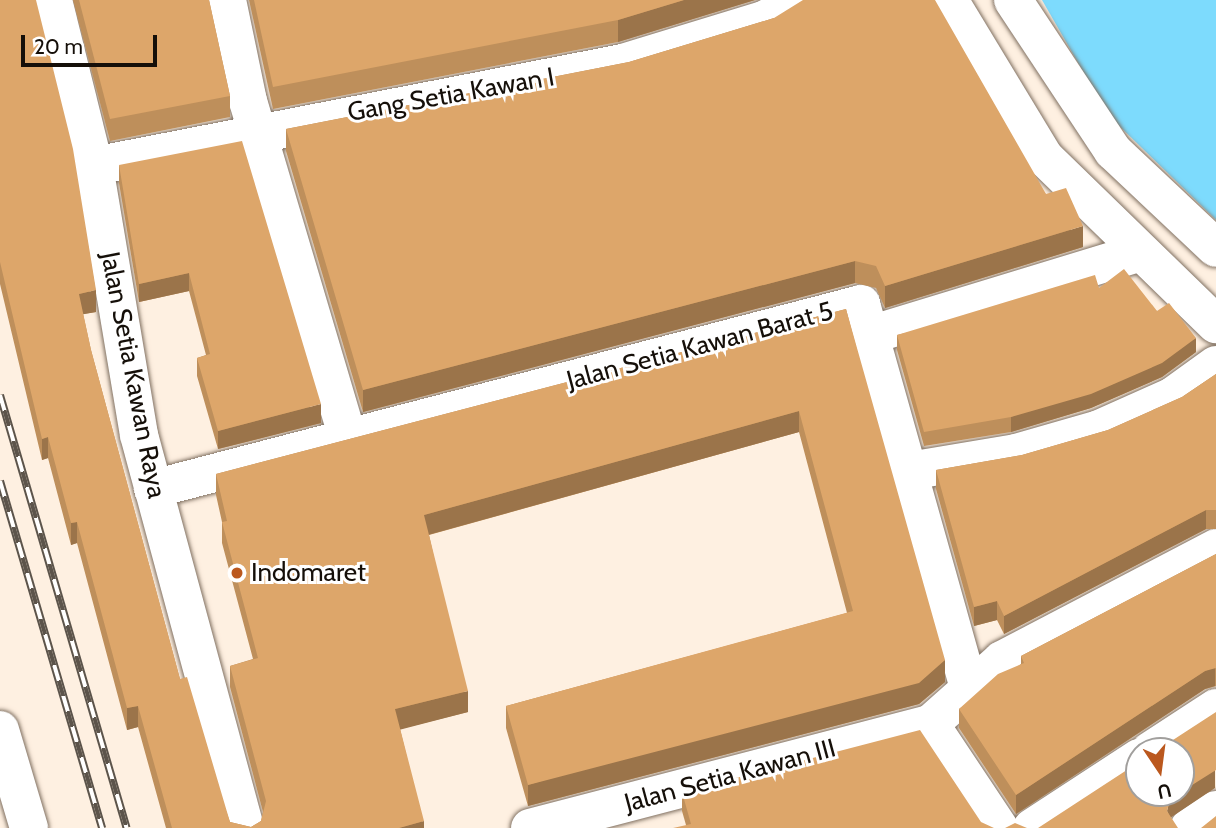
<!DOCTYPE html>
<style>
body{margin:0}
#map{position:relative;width:1216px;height:828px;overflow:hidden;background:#fef0e1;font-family:Cabin,sans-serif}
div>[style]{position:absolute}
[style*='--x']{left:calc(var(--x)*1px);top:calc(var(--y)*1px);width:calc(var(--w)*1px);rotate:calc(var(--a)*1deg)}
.water>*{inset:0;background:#7ddbfd}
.roads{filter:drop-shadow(0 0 2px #807061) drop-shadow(0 0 2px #807061)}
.minor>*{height:38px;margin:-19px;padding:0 19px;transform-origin:19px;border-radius:19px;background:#fff}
.secondary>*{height:38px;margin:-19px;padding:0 19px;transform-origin:19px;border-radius:19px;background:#fff}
.rail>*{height:8px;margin-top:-4px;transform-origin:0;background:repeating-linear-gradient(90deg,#fff 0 16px,#5c544b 0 32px);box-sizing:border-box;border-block:2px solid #5c544b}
.wall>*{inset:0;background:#be8f5b}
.shaded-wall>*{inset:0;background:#9b744a}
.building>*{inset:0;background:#dda66a}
.dots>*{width:19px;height:19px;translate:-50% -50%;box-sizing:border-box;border:4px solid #fff;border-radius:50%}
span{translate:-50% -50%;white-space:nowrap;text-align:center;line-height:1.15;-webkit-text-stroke:6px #fff;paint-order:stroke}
.street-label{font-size:26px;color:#150f09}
.poi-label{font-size:26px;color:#150f09}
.left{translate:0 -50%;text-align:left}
.north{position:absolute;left:1125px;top:737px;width:70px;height:70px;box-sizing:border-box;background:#fff;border:2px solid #a19f9d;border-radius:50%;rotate:167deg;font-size:19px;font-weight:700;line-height:28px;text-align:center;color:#150f09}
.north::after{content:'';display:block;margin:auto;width:24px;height:32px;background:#bb581e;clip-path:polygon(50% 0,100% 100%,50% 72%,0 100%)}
.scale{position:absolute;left:21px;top:35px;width:136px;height:32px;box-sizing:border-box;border:4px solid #150f09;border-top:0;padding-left:9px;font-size:21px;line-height:24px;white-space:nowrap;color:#150f09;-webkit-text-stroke:5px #fff;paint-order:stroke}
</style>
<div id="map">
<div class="water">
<i style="clip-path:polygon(1042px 0,1216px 0,1216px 220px,1108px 115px)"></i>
</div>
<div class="roads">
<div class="minor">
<i style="--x:53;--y:0;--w:171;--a:76.1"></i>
<i style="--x:94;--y:166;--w:273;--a:80.5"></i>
<i style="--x:139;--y:435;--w:407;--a:74.9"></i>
<i style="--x:227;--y:0;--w:103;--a:78.3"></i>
<i style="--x:248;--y:101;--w:352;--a:73.5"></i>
<i style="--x:949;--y:0;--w:184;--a:58.8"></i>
<i style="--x:1044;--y:157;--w:240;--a:44.2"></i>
<i style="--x:94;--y:166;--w:539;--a:-11.02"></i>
<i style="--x:623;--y:63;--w:147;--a:-17"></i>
<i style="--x:764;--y:20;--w:42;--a:-28.4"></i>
<i style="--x:870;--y:335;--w:280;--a:-17"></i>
<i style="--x:909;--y:471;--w:109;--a:-9.5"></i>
<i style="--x:1016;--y:453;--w:86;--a:-16.1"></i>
<i style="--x:1099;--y:429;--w:81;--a:-24"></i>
<i style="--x:1173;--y:396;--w:53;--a:-35.8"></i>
<i style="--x:153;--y:489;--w:732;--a:-14.64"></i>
<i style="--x:861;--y:304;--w:398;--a:74.3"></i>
<i style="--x:930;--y:724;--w:125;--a:56.4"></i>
<i style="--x:0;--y:730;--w:102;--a:73.5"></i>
<i style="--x:1150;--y:751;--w:79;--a:-33.1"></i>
<i style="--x:530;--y:828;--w:413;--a:-14.6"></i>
<i style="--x:930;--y:724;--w:96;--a:-41.6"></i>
<i style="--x:1002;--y:660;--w:242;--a:-27.6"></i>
<i style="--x:1032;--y:828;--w:128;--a:-33.2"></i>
<i style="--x:1189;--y:828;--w:32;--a:-34"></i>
</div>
<div class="secondary">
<i style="--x:1013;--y:0;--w:181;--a:56.5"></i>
<i style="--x:1113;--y:151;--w:141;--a:43.3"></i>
</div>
</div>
<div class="rail">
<i style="--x:0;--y:395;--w:451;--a:73.7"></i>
<i style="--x:0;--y:481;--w:362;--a:73.6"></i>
</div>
<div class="wall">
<i style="clip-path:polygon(0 0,96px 312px,83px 314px,91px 350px,180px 679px,230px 822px,251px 827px,261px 821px,263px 812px,230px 687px,230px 666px,253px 659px,222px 543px,222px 522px,216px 495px,216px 474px,846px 309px,945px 682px,919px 704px,528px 806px,506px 728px,506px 706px,847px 613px,799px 432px,429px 535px,468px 712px,400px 729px,424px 828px,166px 828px,138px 727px,127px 730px,77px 543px,71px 545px,48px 458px,42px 460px,0 284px)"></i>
<i style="clip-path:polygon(73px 0,209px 0,230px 96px,230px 117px,110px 141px)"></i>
<i style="clip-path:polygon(249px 0,755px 0,618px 42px,273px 109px)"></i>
<i style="clip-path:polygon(774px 18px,1046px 194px,1083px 247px,885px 308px,876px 288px,855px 283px,363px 412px,286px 151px,286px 129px,629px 62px)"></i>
<i style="clip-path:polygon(119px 165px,321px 423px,218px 449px,197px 376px,197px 358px,206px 355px,189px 291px,139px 302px,119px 183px)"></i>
<i style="clip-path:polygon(1099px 288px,1157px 311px,1196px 352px,1162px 377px,1091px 408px,1011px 432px,924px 446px,897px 350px,897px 335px)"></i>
<i style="clip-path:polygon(1216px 374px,1216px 529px,1206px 529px,1004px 634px,997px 620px,974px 626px,936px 489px,936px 470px,1022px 455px,1108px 430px,1182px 397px)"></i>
<i style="clip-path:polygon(1216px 554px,1216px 686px,1205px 689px,1016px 814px,959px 728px,959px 709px,1021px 664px,1021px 656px)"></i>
<i style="clip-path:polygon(682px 792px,981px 822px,686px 825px,682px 811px)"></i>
</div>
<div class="shaded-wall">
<i style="clip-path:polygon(684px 0,755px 0,618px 42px,618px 20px)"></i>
<i style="clip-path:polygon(1083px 226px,1083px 247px,885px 308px,885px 286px)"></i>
<i style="clip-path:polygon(855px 261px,855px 283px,363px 412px,363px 390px)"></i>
<i style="clip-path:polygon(189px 273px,189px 291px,139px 302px,139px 284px)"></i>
<i style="clip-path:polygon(96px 290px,96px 312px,79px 315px,79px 294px)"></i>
<i style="clip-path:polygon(1196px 338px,1196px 352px,1162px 377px,1091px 408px,1011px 432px,1011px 417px)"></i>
<i style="clip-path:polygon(321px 404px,321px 423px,218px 449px,218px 431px)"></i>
<i style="clip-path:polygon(799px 411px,799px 432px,424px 536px,424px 515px)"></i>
<i style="clip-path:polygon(48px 437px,48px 458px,42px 460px,42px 439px)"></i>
<i style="clip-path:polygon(1206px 510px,1206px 529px,1004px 634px,1004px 616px)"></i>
<i style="clip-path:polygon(77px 522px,77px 543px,71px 545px,71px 523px)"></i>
<i style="clip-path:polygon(997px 601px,997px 620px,974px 626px,974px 607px)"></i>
<i style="clip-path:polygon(945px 660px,945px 682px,919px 704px,528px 806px,528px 785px)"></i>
<i style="clip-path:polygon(1215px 667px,1215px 686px,1205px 689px,1016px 814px,1016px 795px,1205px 671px)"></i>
<i style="clip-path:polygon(468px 691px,468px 712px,395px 731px,395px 709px)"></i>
<i style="clip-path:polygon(138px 706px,138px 727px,127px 730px,127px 708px)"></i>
<i style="clip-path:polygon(1215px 769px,1215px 788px,1170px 818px,1167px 811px,1170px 799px,1179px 793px,1181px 793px,1181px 792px)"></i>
<i style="clip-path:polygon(424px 821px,424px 828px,399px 828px)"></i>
</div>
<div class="building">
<i style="clip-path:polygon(0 0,36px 0,73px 149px,96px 290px,79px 294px,91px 350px,180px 679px,187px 677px,230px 822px,251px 827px,261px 821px,266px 801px,230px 666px,258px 658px,222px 522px,227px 521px,216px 474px,846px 309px,945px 660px,919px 683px,528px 785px,506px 706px,853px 611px,799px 411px,424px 515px,468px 691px,395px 709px,424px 821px,399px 828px,172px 828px,138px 706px,127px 708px,77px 522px,71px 523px,48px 437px,42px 439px,0 262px)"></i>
<i style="clip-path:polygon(79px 0,209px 0,230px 96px,110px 119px)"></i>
<i style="clip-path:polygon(254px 0,684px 0,618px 20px,273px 87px)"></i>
<i style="clip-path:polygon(803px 0,935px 0,1046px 194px,1066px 188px,1083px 226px,885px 286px,876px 266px,855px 261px,363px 390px,286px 129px,629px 62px,774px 18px)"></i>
<i style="clip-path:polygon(242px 141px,321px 404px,218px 431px,197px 358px,210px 354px,189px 273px,139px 284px,119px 165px)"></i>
<i style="clip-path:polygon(1124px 269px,1157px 311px,1169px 303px,1196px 338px,1162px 363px,1091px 394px,1011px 417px,924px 432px,897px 335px,1095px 275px,1099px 288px)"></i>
<i style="clip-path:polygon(1216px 374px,1216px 510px,1206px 510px,1004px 616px,997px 601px,974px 607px,936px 470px,1022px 455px,1108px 430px,1182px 397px)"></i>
<i style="clip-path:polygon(1216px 554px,1216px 668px,1205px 671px,1016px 795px,959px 709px,998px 674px,1024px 663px,1021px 656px)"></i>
<i style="clip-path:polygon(1216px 712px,1216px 770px,1181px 792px,1181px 751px,1156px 751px)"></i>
<i style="clip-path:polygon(920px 730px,981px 822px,994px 828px,673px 828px,691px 824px,682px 792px)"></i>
<i style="clip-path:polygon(1139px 762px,1139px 793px,1179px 793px,1170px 799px,1167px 811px,1178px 828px,1038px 828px)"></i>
<i style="clip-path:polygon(1216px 816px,1216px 828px,1192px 828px,1201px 828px)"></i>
<i style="clip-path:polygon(1015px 823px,1027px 828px,1005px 828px)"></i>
</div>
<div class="dots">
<i style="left:237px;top:573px;background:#bb581e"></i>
</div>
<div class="street-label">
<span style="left:451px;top:95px;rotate:-10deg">Gang Setia Kawan I</span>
<span style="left:700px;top:346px;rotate:-15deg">Jalan Setia Kawan Barat 5</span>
<span style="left:133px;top:375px;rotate:79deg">Jalan Setia Kawan Raya</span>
<span style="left:730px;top:776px;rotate:-15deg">Jalan Setia Kawan III</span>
</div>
<div class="poi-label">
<span class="left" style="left:251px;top:573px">Indomaret</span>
</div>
<div class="north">U</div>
<div class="scale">20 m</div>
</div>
